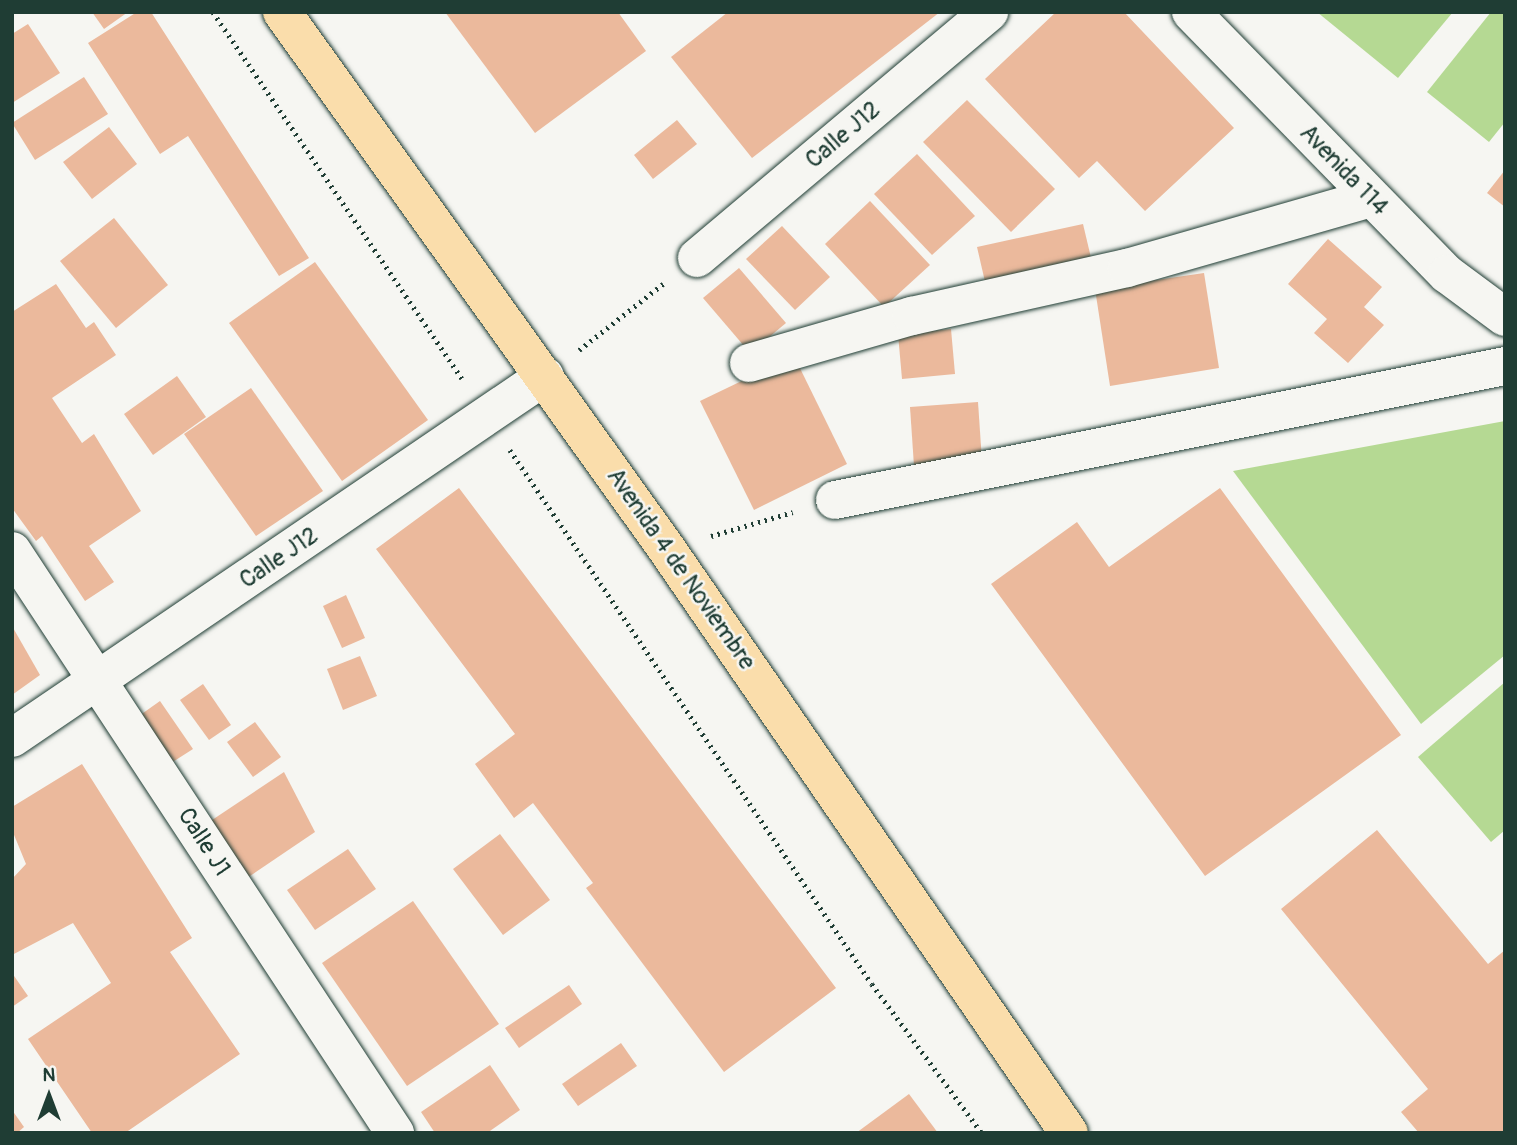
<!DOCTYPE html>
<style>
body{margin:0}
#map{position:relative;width:1517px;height:1145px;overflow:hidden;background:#f6f6f2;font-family:Pangolin,sans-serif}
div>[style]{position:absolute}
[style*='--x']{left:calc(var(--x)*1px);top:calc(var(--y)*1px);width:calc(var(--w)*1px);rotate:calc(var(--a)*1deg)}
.green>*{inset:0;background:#b5d993}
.building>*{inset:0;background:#ebb99c}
.path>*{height:4.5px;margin-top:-2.25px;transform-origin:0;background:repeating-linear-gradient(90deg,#1f3d34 0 2px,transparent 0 7px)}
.roads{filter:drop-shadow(0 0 2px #1f3d34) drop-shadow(0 0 2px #1f3d34)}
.minor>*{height:38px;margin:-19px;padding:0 19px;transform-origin:19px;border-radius:19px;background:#f6f6f2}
.major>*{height:38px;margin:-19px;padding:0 19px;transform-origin:19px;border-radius:19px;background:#faddab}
span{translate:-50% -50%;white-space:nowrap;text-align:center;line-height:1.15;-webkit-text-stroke:5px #f6f6f2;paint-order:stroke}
.street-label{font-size:24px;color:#1f3d34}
.frame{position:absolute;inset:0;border:14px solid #1f3d34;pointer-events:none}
.north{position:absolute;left:14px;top:1061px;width:70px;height:70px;-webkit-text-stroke:5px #f6f6f2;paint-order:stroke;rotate:0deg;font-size:19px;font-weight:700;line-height:28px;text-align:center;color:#1f3d34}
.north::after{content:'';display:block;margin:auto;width:24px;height:32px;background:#1f3d34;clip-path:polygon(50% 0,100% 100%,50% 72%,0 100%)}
</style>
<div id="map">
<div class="green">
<i style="clip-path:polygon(1317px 12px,1453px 12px,1398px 78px)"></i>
<i style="clip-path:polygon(1491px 12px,1505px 12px,1505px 122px,1489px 142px,1427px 92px)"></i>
<i style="clip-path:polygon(1505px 421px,1505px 655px,1421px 724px,1233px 471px)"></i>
<i style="clip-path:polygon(1505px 682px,1505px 830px,1491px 842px,1418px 757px)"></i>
</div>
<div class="building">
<i style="clip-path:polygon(92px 12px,128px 12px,104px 29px)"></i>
<i style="clip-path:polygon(137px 12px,151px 12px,309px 258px,279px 276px,188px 136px,160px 154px,88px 43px)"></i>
<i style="clip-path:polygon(445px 12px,618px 12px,646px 51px,535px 133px)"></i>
<i style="clip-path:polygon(728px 12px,940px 12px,752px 158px,671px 57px)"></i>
<i style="clip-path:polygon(1056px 12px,1124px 12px,1234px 128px,1145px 211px,1097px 161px,1079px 178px,985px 79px)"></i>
<i style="clip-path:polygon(28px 24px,60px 73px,12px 103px,12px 34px)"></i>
<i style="clip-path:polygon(84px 77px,108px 114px,35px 160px,12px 123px)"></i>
<i style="clip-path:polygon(967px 100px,1055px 189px,1011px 232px,923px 142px)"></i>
<i style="clip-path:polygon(677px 120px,697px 144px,653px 179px,634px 155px)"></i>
<i style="clip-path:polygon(109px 127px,137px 164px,92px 199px,63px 162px)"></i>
<i style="clip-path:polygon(917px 154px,975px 216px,932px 255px,874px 194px)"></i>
<i style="clip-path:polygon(1505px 170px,1505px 207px,1487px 193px)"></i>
<i style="clip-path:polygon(870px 201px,930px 265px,884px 307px,825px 244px)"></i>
<i style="clip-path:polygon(114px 218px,168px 285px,116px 328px,60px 261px)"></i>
<i style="clip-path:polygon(1083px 224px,1092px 262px,986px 286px,977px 247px)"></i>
<i style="clip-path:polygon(782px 226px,830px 277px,795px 310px,746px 259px)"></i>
<i style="clip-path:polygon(1328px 239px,1382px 287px,1364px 307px,1384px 325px,1348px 363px,1314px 333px,1327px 319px,1288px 284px)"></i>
<i style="clip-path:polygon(315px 262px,428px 420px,342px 481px,229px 323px)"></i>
<i style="clip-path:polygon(739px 268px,786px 323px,750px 353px,703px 298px)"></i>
<i style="clip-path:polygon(1204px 273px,1219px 368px,1110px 386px,1095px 289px)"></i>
<i style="clip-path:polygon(56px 284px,86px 328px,94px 322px,116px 355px,52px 398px,82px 443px,94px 434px,141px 511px,89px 546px,114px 582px,85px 601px,42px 536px,36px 541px,12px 508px,12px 312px)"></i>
<i style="clip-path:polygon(951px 329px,955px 374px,902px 379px,898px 334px)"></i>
<i style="clip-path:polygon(794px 356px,847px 464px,754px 510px,700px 401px)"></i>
<i style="clip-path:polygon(177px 376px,206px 417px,153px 455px,124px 414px)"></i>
<i style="clip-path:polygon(251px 388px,323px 491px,256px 536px,184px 434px)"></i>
<i style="clip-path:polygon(978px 402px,982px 461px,914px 466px,910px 407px)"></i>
<i style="clip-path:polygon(459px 488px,836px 988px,724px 1072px,586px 888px,593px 883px,533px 803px,514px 818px,475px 764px,515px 734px,376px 549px)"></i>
<i style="clip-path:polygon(1220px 488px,1401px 735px,1205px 876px,991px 584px,1077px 522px,1109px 567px)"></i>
<i style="clip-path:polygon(346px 595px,365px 638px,342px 648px,323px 606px)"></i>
<i style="clip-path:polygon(12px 626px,40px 675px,12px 695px)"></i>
<i style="clip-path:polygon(360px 656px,377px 696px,343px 710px,327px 669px)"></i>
<i style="clip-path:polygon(203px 684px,231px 725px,209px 740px,180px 700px)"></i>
<i style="clip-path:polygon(160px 701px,193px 749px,168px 765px,136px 718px)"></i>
<i style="clip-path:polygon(255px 722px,281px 757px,253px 777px,227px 742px)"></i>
<i style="clip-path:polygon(82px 764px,192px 938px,170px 952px,240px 1054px,125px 1133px,92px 1133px,28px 1039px,111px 983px,73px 923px,12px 955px,12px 879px,26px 864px,12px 830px,12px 807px)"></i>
<i style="clip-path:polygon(284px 772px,315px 832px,244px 880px,197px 830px)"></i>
<i style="clip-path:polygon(1377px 830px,1488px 964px,1505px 950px,1505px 1133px,1419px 1133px,1401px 1112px,1428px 1089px,1281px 909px)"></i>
<i style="clip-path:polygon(500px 834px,550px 900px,503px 935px,453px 869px)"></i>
<i style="clip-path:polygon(348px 849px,376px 889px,315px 930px,287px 890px)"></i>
<i style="clip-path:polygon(413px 901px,499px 1024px,407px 1086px,322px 963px)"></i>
<i style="clip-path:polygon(12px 973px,28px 996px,12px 1007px)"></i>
<i style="clip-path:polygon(569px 985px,582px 1004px,519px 1048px,505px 1028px)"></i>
<i style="clip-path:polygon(621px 1043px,637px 1066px,578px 1106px,562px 1084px)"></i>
<i style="clip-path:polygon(490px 1065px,520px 1110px,487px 1133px,435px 1133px,421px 1112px)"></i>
<i style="clip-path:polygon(909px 1094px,938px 1133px,856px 1133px)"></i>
<i style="clip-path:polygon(12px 1110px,24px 1127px,17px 1133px,12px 1133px)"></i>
</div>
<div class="path">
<i style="--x:213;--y:12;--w:443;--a:55.8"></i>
<i style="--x:579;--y:350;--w:107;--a:-38.2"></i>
<i style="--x:510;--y:450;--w:645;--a:55.87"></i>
<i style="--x:872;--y:984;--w:185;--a:53.6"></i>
<i style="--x:711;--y:536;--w:85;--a:-16.3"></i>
</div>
<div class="roads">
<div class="minor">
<i style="--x:1191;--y:12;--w:366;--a:45.7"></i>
<i style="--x:1447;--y:274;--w:72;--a:36.6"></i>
<i style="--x:697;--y:258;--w:382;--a:-40.1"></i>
<i style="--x:749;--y:363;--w:170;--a:-16.1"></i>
<i style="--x:912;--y:316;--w:220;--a:-12.6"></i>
<i style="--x:1127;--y:268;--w:254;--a:-16"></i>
<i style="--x:835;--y:500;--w:683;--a:-11.31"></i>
<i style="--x:12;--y:551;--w:697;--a:56.65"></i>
<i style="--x:12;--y:738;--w:644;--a:-34.18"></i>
</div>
<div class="major">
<i style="--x:282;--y:12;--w:659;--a:54.38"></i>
<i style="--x:666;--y:548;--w:710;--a:55.44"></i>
</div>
</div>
<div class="street-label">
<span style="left:843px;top:135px;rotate:-40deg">Calle J12</span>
<span style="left:1344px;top:170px;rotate:46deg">Avenida 114</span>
<span style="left:279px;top:558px;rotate:-34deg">Calle J12</span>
<span style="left:681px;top:569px;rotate:55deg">Avenida 4 de Noviembre</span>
<span style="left:204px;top:842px;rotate:57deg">Calle J1</span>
</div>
<div class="frame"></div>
<div class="north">N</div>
</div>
